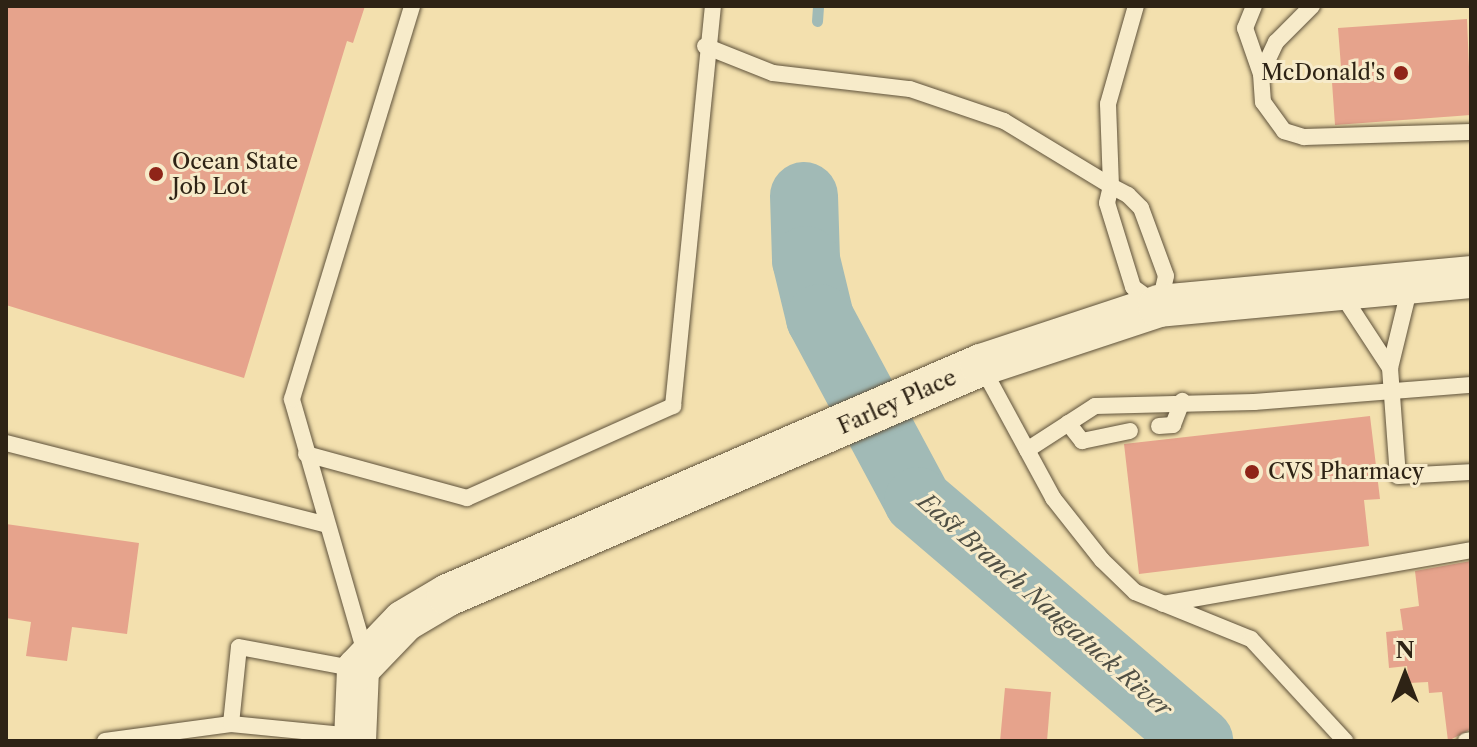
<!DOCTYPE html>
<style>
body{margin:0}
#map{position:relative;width:1477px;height:747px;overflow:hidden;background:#f3e0ae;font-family:"Libre Caslon Text",serif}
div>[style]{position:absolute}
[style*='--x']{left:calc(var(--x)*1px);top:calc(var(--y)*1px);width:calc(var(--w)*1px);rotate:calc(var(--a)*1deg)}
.stream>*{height:11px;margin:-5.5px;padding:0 5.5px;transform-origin:5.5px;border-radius:5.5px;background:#a1bab6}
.river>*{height:68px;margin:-34px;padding:0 34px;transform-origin:34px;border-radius:34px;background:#a1bab6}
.building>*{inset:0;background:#e6a38c}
.roads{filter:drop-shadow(0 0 2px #5f523b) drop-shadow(0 0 2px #5f523b)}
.lane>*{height:16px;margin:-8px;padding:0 8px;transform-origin:8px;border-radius:8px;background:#f7ebca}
.secondary>*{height:42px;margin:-21px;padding:0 21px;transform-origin:21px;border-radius:21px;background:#f7ebca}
.dots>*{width:22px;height:22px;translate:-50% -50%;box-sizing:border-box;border:4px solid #f7ebca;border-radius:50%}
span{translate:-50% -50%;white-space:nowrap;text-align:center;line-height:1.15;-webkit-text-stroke:6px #f7ebca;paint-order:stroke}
.poi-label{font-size:22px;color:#2e2315}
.right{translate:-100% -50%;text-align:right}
.left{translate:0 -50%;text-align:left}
.street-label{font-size:22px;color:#2e2315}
.water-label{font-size:24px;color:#505045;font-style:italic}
.frame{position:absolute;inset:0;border:8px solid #2e2315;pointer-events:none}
.north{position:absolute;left:1365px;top:635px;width:80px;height:80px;-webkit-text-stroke:6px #f7ebca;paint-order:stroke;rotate:0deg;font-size:22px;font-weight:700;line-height:32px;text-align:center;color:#2e2315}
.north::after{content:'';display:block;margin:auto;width:28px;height:36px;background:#2e2315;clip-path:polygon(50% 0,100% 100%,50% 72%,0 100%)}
</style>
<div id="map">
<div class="stream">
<i style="--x:817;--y:21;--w:15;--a:-86"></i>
</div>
<div class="river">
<i style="--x:804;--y:196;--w:64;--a:88.2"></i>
<i style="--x:806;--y:260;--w:60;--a:76.4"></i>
<i style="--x:820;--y:318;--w:208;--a:61.8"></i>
<i style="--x:918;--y:501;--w:370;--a:40.5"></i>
</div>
<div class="building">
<i style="clip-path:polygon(6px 6px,365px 6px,353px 43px,347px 41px,244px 378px,6px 305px)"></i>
<i style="clip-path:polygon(1467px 19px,1471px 115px,1335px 125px,1331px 68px,1341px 67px,1338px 28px)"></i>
<i style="clip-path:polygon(1370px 416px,1380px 499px,1364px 500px,1369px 546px,1139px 574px,1124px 444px)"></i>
<i style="clip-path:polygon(6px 524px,139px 543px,127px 634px,72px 627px,67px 661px,26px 656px,31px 622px,6px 618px)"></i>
<i style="clip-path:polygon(1471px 561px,1471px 729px,1448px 741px,1442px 692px,1429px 693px,1428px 682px,1409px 683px,1407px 666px,1389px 668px,1386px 632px,1403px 630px,1400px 609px,1419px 606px,1415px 571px)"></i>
<i style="clip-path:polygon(1005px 688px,1051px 692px,1047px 741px,1000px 741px)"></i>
</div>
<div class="roads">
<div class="lane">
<i style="--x:1254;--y:6;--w:24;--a:112"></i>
<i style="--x:1245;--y:28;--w:49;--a:70.8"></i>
<i style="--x:1312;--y:6;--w:51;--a:135"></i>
<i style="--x:1276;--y:42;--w:35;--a:115"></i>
<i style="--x:1261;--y:74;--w:28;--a:86"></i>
<i style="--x:1263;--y:102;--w:36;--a:54"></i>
<i style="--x:1284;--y:131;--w:21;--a:17"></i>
<i style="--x:1304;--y:137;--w:167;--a:-1.7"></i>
<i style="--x:705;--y:46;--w:73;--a:21.7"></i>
<i style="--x:773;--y:73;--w:138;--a:6.7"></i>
<i style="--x:910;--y:89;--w:99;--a:18.8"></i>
<i style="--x:1004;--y:121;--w:125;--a:31.3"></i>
<i style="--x:1111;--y:186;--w:19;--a:28"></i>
<i style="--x:1128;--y:195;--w:18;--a:45"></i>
<i style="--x:1141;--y:208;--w:72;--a:69.8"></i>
<i style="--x:1166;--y:276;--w:31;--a:103"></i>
<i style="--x:1159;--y:306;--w:32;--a:-144"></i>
<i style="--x:1133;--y:287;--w:88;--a:-107.2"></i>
<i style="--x:1107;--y:203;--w:17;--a:-77"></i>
<i style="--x:1111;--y:186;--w:82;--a:-92.1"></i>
<i style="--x:1108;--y:104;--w:102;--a:-74.1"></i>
<i style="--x:1410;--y:286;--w:84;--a:103.7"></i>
<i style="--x:1390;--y:368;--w:108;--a:85.8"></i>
<i style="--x:1398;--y:476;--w:73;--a:-3.1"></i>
<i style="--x:1341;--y:293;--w:90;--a:56.8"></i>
<i style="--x:982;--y:367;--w:149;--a:61.5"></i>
<i style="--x:1053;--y:498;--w:79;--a:51.7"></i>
<i style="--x:1102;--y:560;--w:46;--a:44.1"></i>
<i style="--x:1135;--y:592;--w:125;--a:22.1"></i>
<i style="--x:1251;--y:639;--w:139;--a:47.3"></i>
<i style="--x:1068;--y:423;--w:23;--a:52"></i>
<i style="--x:1082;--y:441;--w:49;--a:-11.8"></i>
<i style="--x:1159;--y:426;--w:14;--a:-4"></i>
<i style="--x:1173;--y:425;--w:26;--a:-69"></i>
<i style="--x:6;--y:443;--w:328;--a:14.3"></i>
<i style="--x:1027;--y:450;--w:81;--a:-32.9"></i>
<i style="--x:1095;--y:406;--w:159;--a:-1.4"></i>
<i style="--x:1254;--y:402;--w:218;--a:-4.5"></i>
<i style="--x:306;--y:454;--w:167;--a:15.3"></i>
<i style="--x:467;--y:498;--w:226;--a:-24.1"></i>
<i style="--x:673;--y:406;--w:402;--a:-84.3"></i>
<i style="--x:1163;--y:604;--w:313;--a:-9.9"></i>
<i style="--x:366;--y:656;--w:267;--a:-106.1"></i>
<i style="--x:292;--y:399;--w:411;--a:-73"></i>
<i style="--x:231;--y:724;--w:123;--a:5.6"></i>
<i style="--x:105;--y:741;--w:127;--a:-7.7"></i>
<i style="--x:231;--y:724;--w:77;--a:-84.1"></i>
<i style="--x:239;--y:647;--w:121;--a:10.5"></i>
<i style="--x:1466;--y:741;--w:5;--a:-11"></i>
</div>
<div class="secondary">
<i style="--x:355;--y:741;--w:72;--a:-87.6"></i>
<i style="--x:358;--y:669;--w:66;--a:-46.2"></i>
<i style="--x:404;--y:621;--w:51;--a:-30.6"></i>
<i style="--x:448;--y:595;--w:581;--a:-23.34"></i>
<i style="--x:981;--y:365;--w:188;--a:-18.3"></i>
<i style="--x:1159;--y:306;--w:313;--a:-5.3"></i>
</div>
</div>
<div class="dots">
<i style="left:1401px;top:73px;background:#8f2418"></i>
<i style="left:156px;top:174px;background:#8f2418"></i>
<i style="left:1252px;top:472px;background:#8f2418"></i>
</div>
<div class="poi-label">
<span class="right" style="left:1385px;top:73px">McDonald's</span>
<span class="left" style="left:172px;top:174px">Ocean State<br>Job Lot</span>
<span class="left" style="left:1268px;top:472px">CVS Pharmacy</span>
</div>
<div class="street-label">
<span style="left:897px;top:402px;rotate:-24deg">Farley Place</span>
</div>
<div class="water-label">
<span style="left:1045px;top:605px;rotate:41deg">East Branch Naugatuck River</span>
</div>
<div class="frame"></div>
<div class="north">N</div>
</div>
